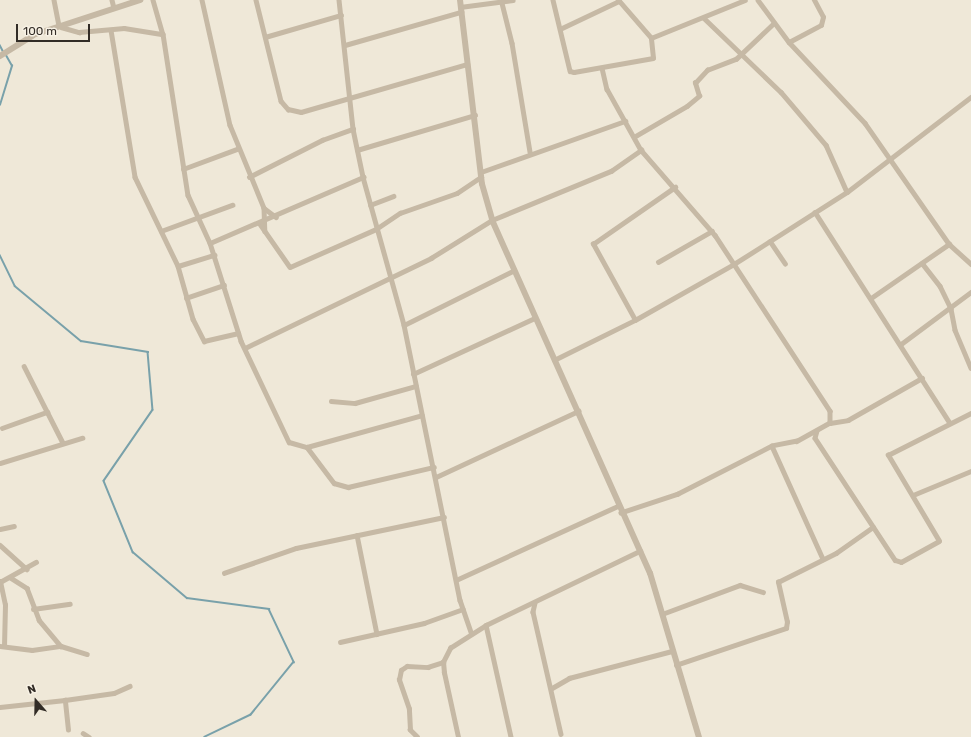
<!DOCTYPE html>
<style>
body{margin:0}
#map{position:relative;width:971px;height:737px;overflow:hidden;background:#efe8d8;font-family:Rubik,sans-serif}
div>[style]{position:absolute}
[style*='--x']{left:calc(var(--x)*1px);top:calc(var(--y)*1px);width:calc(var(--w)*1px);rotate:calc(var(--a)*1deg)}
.stream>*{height:1.5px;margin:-0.75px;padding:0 0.75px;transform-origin:0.75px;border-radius:0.75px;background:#79a1aa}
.minor>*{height:4.5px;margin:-2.25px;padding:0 2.25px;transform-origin:2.25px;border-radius:2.25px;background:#c6b9a5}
.tertiary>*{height:6px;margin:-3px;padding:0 3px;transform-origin:3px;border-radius:3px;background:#c6b9a5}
span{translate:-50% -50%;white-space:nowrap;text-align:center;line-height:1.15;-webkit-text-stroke:3px #f7f1e4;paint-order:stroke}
.north{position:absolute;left:16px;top:681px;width:40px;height:40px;-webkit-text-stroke:3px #f7f1e4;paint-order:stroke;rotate:340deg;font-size:11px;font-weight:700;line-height:16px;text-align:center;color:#322c26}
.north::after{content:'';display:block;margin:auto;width:14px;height:18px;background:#322c26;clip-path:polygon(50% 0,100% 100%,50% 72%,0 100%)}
.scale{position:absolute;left:16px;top:24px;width:74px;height:18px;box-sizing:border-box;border:2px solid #322c26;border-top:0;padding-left:5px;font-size:12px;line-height:14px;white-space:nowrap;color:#322c26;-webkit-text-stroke:3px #f7f1e4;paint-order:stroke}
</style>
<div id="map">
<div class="stream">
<i style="--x:0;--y:45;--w:7;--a:63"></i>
<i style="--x:0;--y:105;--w:41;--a:-72.9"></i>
<i style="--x:12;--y:66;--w:14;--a:-120"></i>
<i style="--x:0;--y:255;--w:34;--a:64"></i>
<i style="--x:15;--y:286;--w:86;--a:39.8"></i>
<i style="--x:81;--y:341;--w:68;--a:9.3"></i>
<i style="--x:148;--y:352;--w:58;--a:85.1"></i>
<i style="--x:153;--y:410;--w:86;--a:124.6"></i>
<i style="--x:104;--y:481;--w:77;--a:67.8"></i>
<i style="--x:133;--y:552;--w:71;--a:40.4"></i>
<i style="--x:187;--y:598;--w:83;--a:7.6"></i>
<i style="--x:269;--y:609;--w:59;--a:64.7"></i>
<i style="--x:294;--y:662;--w:68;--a:129.1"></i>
<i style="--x:251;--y:715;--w:51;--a:154.4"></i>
</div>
<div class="minor">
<i style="--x:54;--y:0;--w:25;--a:79"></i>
<i style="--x:112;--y:0;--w:8;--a:76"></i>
<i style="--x:153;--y:0;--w:35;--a:74"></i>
<i style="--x:163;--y:34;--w:163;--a:81.2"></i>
<i style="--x:188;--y:195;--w:53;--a:65.4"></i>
<i style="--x:210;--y:243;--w:103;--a:72.4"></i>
<i style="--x:241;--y:341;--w:112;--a:64.6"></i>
<i style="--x:289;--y:442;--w:19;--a:16"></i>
<i style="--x:307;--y:447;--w:45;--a:53.1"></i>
<i style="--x:334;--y:483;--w:15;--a:16"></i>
<i style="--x:348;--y:487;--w:88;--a:-13.1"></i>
<i style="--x:202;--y:0;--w:128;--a:77.4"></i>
<i style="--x:230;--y:125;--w:90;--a:67.7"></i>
<i style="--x:264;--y:208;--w:23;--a:88"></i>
<i style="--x:256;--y:0;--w:104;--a:76.1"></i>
<i style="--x:281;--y:101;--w:11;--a:49"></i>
<i style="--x:288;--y:109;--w:13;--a:13"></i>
<i style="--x:301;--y:112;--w:173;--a:-16.1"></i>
<i style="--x:339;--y:0;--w:130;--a:83.8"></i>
<i style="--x:353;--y:129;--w:49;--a:78.2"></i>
<i style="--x:363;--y:177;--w:154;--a:74.5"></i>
<i style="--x:404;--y:325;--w:281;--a:78.5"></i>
<i style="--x:460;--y:600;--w:34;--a:71"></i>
<i style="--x:553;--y:0;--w:73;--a:76.5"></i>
<i style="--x:570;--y:71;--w:4;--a:14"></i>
<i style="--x:574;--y:72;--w:80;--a:-10"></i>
<i style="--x:653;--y:58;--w:20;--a:-96"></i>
<i style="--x:651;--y:38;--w:50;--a:-131"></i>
<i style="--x:758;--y:0;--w:52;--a:53.6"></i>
<i style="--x:789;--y:42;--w:111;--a:46.8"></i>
<i style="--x:865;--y:123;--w:147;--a:55.2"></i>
<i style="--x:949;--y:244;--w:30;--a:42"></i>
<i style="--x:502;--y:3;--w:41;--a:76"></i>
<i style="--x:512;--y:43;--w:110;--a:80.6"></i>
<i style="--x:460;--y:7;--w:53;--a:-7.5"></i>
<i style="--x:704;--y:18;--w:107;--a:43.9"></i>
<i style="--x:781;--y:92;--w:70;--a:49.7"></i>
<i style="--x:826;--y:145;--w:51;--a:65.9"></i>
<i style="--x:61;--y:27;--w:19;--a:16"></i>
<i style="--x:79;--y:32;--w:45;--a:-5.1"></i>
<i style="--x:124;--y:28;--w:39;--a:9"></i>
<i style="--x:562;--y:28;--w:63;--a:-25.3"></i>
<i style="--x:111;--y:30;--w:149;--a:80.7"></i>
<i style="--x:135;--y:177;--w:99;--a:64.2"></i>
<i style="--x:178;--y:266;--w:55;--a:74.2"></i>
<i style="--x:193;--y:319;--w:25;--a:63"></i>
<i style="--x:204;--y:341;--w:35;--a:-13"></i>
<i style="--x:265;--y:37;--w:79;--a:-16.1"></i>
<i style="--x:651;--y:38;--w:101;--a:-22"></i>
<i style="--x:789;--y:42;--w:36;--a:-28"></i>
<i style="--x:821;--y:25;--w:8;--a:-76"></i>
<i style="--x:823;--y:17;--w:19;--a:-118"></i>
<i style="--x:345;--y:45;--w:121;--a:-15.9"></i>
<i style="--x:602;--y:68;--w:22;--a:77"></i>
<i style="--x:607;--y:89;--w:70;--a:60.9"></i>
<i style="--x:641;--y:150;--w:113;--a:49"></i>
<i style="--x:715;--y:235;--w:210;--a:56.8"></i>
<i style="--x:830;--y:411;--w:12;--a:90"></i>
<i style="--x:830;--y:423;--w:38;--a:151"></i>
<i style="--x:797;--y:441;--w:25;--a:169"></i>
<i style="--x:772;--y:446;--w:106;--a:152.9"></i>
<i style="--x:678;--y:494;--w:60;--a:161.6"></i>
<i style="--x:634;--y:137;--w:61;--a:-30.3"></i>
<i style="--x:687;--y:106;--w:16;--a:-40"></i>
<i style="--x:699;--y:96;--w:14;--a:-107"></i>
<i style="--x:695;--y:83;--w:18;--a:-47"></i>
<i style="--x:707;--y:70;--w:31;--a:-21"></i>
<i style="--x:736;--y:59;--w:52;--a:-43.5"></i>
<i style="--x:357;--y:150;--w:123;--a:-16.5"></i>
<i style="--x:183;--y:169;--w:58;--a:-20.3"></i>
<i style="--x:481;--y:172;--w:153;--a:-19.5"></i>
<i style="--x:249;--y:177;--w:82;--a:-26.9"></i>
<i style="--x:322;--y:140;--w:33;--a:-20"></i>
<i style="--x:370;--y:205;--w:25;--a:-21"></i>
<i style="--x:264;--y:208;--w:15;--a:37"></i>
<i style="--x:815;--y:212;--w:250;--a:57.4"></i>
<i style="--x:260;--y:224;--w:52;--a:55.1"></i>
<i style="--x:290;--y:267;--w:94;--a:-23.8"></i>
<i style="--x:376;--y:229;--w:29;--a:-34"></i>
<i style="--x:400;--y:213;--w:60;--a:-19.3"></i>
<i style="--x:457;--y:193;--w:29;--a:-34"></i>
<i style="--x:161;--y:231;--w:76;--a:-20.1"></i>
<i style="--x:770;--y:241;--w:27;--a:56"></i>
<i style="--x:210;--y:243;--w:167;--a:-23.3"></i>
<i style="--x:658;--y:262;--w:62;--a:-29.9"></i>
<i style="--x:922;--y:263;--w:29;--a:52"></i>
<i style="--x:940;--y:286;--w:25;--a:64"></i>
<i style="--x:951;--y:309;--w:21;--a:79"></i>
<i style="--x:955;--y:330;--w:41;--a:67.2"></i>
<i style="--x:178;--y:266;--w:38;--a:-17"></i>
<i style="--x:186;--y:298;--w:40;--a:-18.9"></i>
<i style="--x:871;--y:298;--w:95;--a:-34.7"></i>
<i style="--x:635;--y:320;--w:87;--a:-118.9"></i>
<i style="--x:593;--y:244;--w:100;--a:-34.8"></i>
<i style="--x:404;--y:325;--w:122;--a:-26.4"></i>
<i style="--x:901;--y:344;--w:87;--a:-36.6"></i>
<i style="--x:245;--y:348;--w:207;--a:-25.8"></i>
<i style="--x:431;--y:258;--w:72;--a:-31.9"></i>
<i style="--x:492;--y:220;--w:129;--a:-22.4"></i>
<i style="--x:611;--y:171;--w:37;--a:-35"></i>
<i style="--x:554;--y:360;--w:90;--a:-26.3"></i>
<i style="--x:635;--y:320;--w:114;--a:-29.5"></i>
<i style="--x:734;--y:264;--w:134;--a:-32.5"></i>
<i style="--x:847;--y:192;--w:156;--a:-37.5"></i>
<i style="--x:24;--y:366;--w:86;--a:63.1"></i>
<i style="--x:413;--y:374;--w:134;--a:-24.7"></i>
<i style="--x:331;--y:401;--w:24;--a:5"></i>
<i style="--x:355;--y:403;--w:63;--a:-15.6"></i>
<i style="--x:830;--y:423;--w:18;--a:-9"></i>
<i style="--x:848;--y:420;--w:85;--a:-29.6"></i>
<i style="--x:2;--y:428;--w:48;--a:-19.6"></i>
<i style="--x:817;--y:431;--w:7;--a:106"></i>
<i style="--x:815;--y:438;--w:146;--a:56.7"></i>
<i style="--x:895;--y:560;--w:6;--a:18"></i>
<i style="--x:901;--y:562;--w:43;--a:-28.9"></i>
<i style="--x:939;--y:541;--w:100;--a:-120.7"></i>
<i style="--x:888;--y:455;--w:93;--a:-26.8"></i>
<i style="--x:772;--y:446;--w:124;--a:65.7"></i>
<i style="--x:307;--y:447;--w:119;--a:-15.5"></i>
<i style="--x:0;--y:463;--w:86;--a:-17"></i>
<i style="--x:436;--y:477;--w:157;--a:-24.9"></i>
<i style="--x:913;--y:495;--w:63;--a:-22.5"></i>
<i style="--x:0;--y:529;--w:14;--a:-12"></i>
<i style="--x:357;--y:535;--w:101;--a:78.6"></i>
<i style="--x:0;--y:545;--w:36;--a:42"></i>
<i style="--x:224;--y:573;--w:76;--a:-19.1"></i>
<i style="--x:296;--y:548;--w:151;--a:-11.8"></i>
<i style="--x:11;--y:578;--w:19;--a:32"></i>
<i style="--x:27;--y:588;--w:34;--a:69"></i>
<i style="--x:39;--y:620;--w:34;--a:50"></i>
<i style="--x:456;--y:580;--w:178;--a:-24.6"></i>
<i style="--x:535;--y:603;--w:9;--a:103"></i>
<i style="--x:533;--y:612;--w:125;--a:77.1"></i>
<i style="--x:33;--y:609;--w:37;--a:-8"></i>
<i style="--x:662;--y:614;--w:83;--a:-20.4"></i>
<i style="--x:740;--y:585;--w:24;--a:17"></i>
<i style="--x:486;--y:625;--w:115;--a:77.4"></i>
<i style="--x:340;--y:642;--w:86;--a:-12.7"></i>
<i style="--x:424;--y:623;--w:41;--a:-19.7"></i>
<i style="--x:0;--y:646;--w:32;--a:7"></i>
<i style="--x:32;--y:650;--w:29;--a:-8"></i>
<i style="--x:61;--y:646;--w:27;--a:17"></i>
<i style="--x:4;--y:646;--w:41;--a:-88.6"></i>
<i style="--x:5;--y:605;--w:24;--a:-102"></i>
<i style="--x:0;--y:582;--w:41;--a:-29.1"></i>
<i style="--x:676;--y:665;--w:116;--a:-18.6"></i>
<i style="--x:786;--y:628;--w:6;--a:-81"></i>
<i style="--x:787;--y:622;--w:41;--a:-102.7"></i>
<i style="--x:778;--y:582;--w:65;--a:-26.6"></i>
<i style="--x:836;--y:553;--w:45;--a:-35.1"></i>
<i style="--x:552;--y:688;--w:20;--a:-30"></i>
<i style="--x:569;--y:678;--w:106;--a:-14.7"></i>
<i style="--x:0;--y:707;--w:65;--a:-6.1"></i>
<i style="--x:68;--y:730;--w:30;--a:-96"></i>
<i style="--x:65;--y:700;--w:49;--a:-8.1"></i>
<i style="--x:114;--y:693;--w:17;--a:-24"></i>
<i style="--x:83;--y:733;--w:7;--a:34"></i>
<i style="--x:417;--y:737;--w:10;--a:-135"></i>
<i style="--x:410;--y:730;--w:21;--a:-93"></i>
<i style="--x:409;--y:709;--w:31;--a:-109"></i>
<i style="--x:399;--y:680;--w:10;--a:-79"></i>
<i style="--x:401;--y:670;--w:7;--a:-34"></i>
<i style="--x:407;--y:666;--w:21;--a:3"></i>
<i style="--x:428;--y:667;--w:16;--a:-18"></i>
<i style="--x:458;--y:737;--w:66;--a:-102.3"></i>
<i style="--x:444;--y:673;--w:11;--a:-95"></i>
<i style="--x:443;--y:662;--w:16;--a:-63"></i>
<i style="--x:450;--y:648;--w:43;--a:-32.6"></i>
<i style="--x:486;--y:625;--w:171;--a:-25.7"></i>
</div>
<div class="tertiary">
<i style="--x:460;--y:0;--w:185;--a:83.2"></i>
<i style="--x:482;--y:184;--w:37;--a:74"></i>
<i style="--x:492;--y:220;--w:387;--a:65.9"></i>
<i style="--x:650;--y:573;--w:171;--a:73.4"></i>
<i style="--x:0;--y:56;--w:39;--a:-32"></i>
<i style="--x:33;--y:35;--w:113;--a:-18.1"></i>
</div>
<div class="north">N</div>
<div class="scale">100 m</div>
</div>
